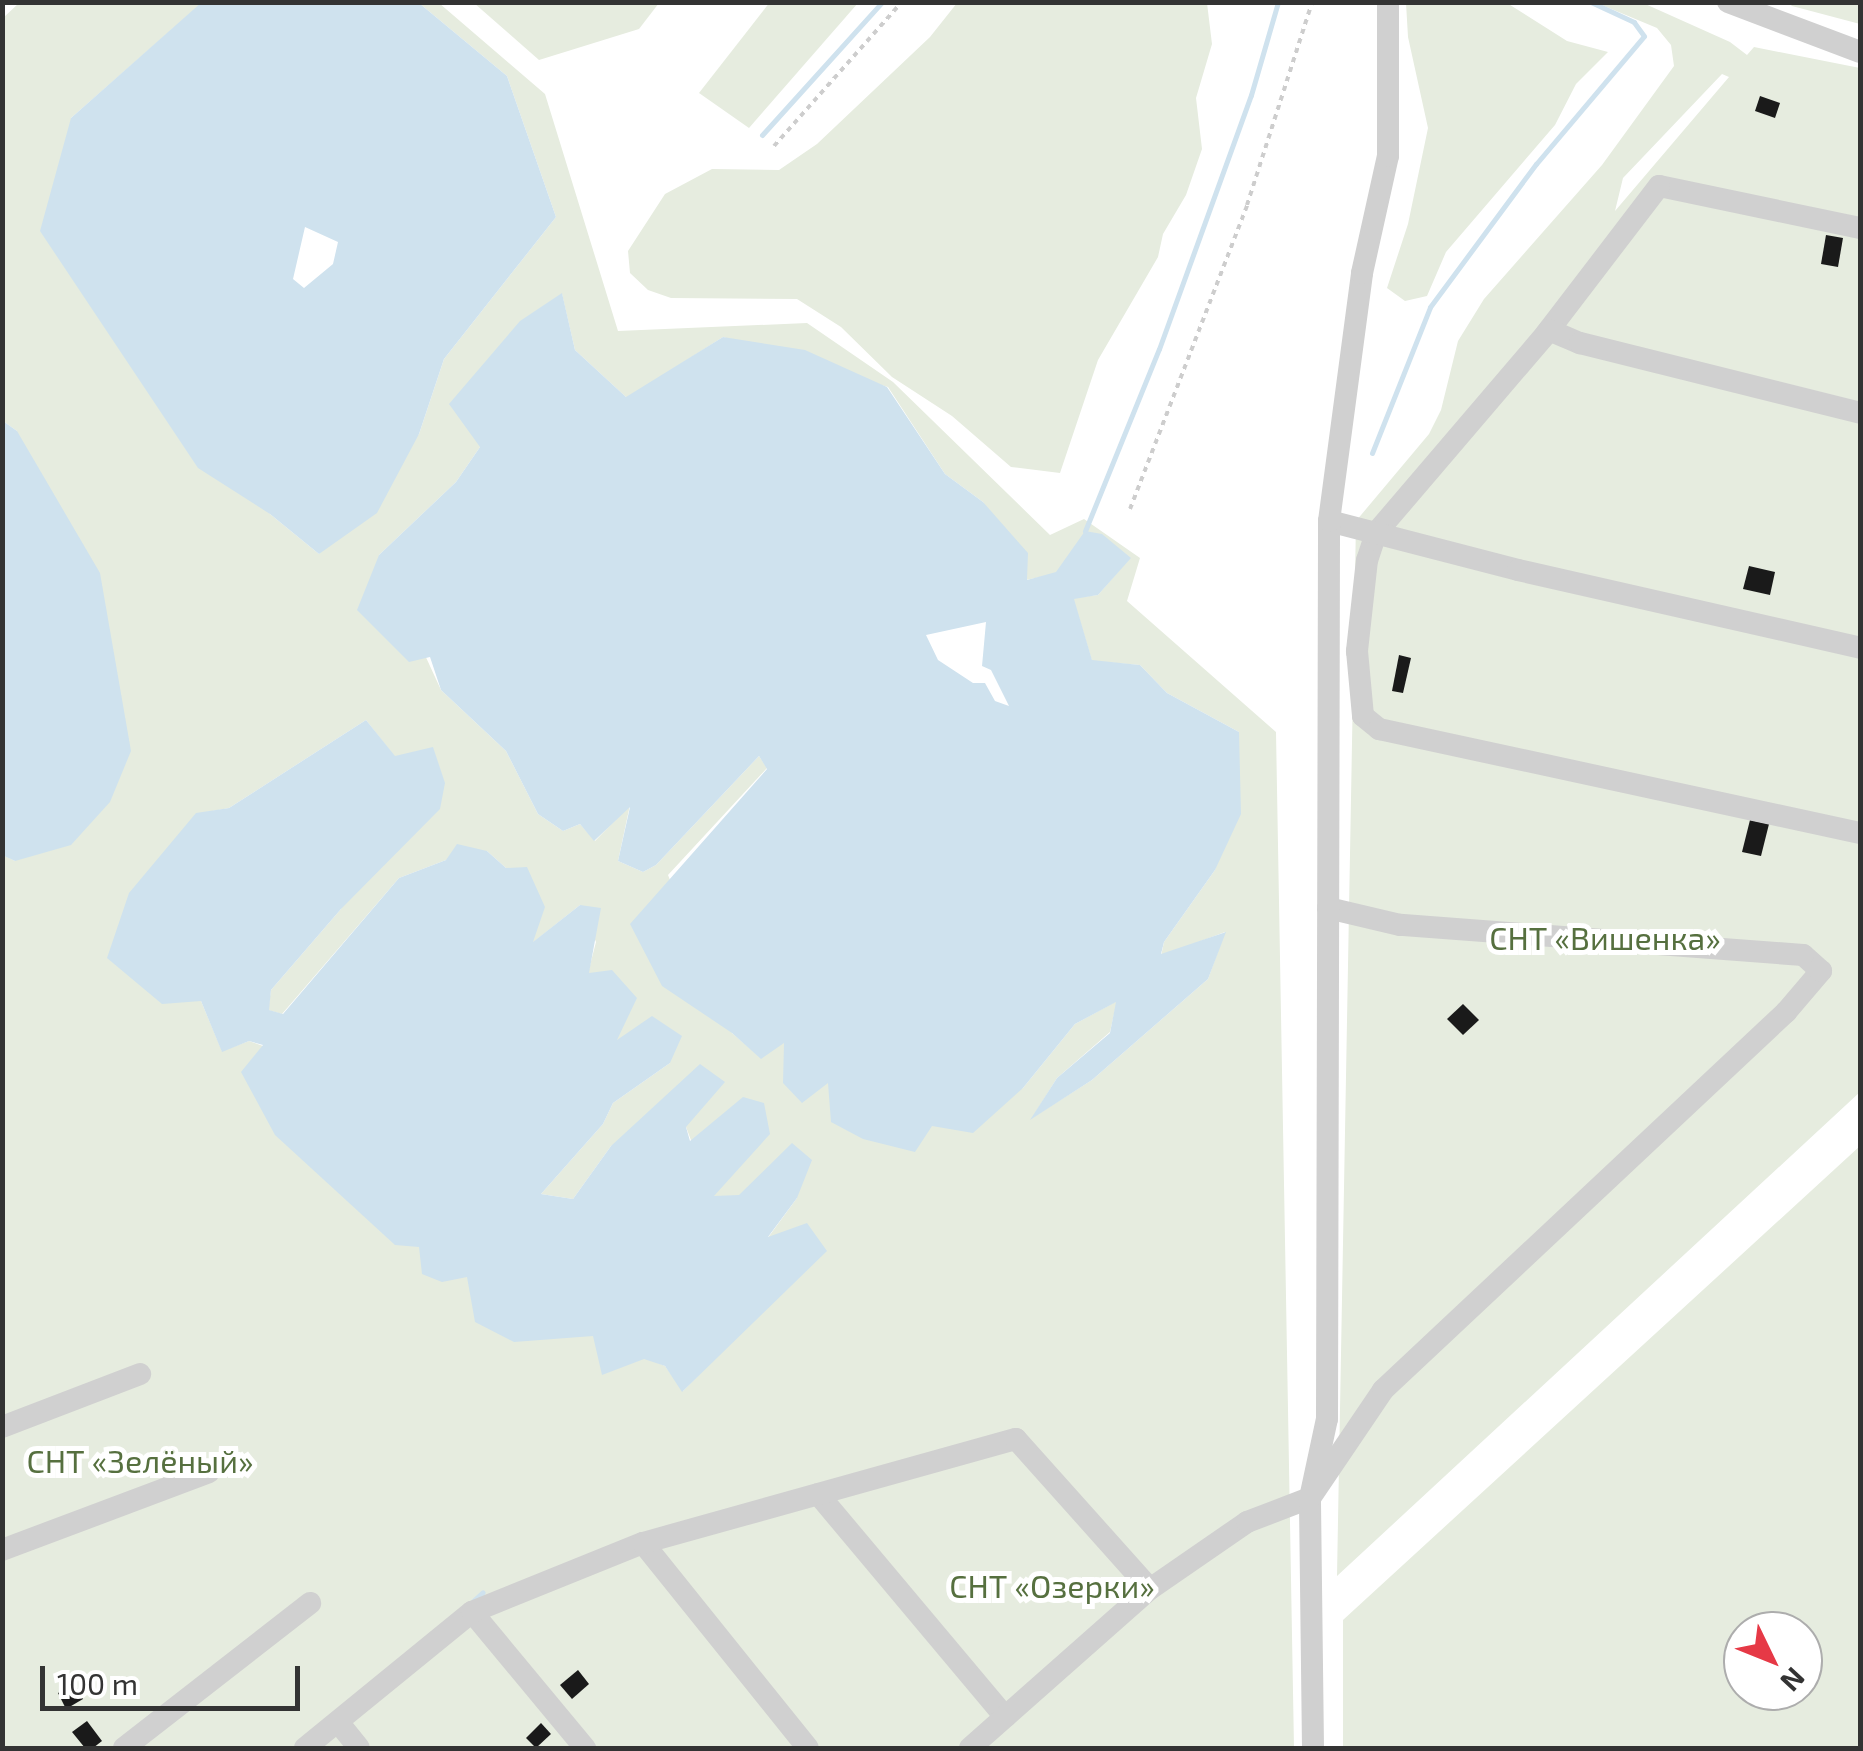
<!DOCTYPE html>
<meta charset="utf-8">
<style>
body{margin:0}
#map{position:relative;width:1863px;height:1751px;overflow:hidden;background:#fff;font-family:"Exo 2",sans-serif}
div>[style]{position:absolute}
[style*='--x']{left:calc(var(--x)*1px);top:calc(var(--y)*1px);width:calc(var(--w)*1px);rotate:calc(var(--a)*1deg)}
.green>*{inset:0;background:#e6ecdf}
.water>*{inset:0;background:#cfe2ee}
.stream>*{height:5px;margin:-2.5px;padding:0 2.5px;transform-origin:2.5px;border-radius:2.5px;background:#cfe2ee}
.building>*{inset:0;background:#1a1a1a}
.path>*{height:4px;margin-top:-2px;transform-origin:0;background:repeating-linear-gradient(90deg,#cdcdcd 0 5px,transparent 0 10px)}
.minor>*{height:22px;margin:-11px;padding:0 11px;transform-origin:11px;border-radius:11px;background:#d0d0d0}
span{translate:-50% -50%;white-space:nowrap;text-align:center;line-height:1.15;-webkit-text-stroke:10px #fff;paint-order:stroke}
.park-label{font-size:32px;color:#56703f}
.frame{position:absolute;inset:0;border:5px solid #333;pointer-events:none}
.north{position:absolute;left:1723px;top:1611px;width:100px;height:100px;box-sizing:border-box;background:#fff;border:2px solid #adadad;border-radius:50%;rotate:133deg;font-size:28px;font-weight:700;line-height:40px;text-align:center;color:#333}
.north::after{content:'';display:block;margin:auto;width:35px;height:45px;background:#e63946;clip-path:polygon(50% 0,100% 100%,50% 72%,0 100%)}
.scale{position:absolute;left:40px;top:1666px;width:260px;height:45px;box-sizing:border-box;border:5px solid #333;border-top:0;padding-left:12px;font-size:30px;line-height:35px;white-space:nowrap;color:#333;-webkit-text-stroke:8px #fff;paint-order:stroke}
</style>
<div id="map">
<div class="green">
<i style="clip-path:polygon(770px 2px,858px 3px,749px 128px,699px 93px)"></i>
<i style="clip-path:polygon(evenodd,19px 3px,202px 3px,71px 118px,270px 514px,319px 554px,419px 434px,444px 359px,556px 217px,507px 76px,419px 3px,439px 3px,545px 94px,618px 331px,807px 323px,893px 382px,1050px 535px,1084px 519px,1140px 558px,1127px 601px,1276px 732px,1294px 1748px,3px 1748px,3px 855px,15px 861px,17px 431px,3px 421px,3px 18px,19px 3px,562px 294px,575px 350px,627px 398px,723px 337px,888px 387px,945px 474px,983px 502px,1026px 580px,1130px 558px,1098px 595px,1073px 598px,1092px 661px,1140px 665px,1167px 693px,1239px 732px,1215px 870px,1164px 942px,1161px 956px,1225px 932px,1208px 979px,1092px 1080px,1032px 1118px,1057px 1078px,1110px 1032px,1117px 1001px,1075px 1024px,1023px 1088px,932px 1126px,829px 1082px,784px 1042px,761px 1058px,732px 1033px,668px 875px,767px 768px,759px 756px,656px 865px,643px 872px,618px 861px,630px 805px,595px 841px,580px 824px,563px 831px,538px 814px,506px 751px,441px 690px,379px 555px,456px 482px,480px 447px,562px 294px,19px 3px,366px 720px,395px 757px,341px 909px,271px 990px,268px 1010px,282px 1014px,399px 878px,446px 860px,487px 851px,506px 868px,527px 868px,531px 944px,580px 905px,596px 942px,588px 973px,615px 1041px,670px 1063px,613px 1103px,603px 1124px,541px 1194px,573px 1199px,611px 1146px,686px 1127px,712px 1196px,797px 1198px,767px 1239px,715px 1358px,683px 1391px,665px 1366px,594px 1336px,574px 1336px,419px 1247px,263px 1046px,249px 1041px,222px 1051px,201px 1001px,196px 814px,229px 808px,366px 720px)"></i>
<i style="clip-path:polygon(474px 3px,659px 3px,639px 29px,539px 60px)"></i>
<i style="clip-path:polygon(957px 3px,1207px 3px,1212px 44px,1196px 98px,1202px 149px,1186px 195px,1163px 234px,1158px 257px,1098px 360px,1060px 473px,1011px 467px,952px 416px,892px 377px,841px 327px,797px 299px,671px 298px,648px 290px,630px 273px,628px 251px,665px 194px,712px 169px,779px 170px,817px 144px,930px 37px)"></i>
<i style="clip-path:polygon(1406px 3px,1507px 3px,1567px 41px,1608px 52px,1576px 84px,1555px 125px,1446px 252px,1427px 296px,1405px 301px,1387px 288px,1408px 224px,1428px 128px,1408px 37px)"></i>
<i style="clip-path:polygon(evenodd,1597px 3px,1643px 3px,1730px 42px,1747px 55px,1754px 47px,1860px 68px,1860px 1092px,1337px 1576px,1356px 521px,1429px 434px,1441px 410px,1458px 341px,1484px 299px,1602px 165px,1674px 66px,1671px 45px,1657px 28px,1597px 3px,1722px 74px,1729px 77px,1615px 211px,1623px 178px,1722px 74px)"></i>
<i style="clip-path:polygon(1789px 3px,1860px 3px,1860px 24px,1792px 6px)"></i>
<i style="clip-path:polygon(evenodd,1860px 1146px,1860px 1748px,1343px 1748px,1343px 1620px,1860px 1146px,1743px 1631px,1803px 1631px,1803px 1691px,1743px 1691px,1743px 1631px)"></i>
</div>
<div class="water">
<i style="clip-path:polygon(evenodd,202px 2px,419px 3px,507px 76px,556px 217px,444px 359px,419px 434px,377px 513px,319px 554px,270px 514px,198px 468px,40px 231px,71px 118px,202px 2px,305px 227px,338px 242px,333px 264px,304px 288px,293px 279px,305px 227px)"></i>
<i style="clip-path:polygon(evenodd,562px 293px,575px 350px,626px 397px,723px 337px,805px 350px,887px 387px,945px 474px,983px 502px,1028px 553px,1027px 580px,1056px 572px,1085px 531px,1102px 534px,1131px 558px,1098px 595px,1074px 599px,1092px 660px,1140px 665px,1167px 693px,1239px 732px,1241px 814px,1215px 870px,1164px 942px,1161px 954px,1226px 932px,1208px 979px,1092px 1080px,1030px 1120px,1057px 1078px,1110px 1033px,1116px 1002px,1075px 1024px,1023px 1088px,973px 1133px,932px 1126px,915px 1152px,863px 1139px,831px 1122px,828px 1083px,802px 1103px,783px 1083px,784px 1043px,761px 1059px,732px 1033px,662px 986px,630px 924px,767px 769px,759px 756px,656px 865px,643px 872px,618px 861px,630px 807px,594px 841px,580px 824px,563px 831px,538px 814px,506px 751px,441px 690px,430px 657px,409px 662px,357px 610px,379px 555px,456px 482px,480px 447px,449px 404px,520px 321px,562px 293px,986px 622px,982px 666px,991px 670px,1009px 706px,995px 701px,985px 683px,973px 683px,938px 660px,926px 635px,986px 622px)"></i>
<i style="clip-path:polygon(3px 421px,17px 431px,100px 573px,131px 751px,110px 802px,71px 845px,15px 861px,2px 855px)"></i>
<i style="clip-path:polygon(366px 720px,395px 756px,433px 747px,445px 783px,440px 809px,341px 909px,271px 990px,269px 1010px,283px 1014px,399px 878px,446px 860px,457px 844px,487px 851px,506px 868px,527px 867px,545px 907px,533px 942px,580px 905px,601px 908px,589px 973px,612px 970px,637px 998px,617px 1040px,652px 1016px,682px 1036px,670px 1063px,613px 1103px,603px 1124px,541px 1194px,573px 1199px,611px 1146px,700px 1064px,725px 1082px,686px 1127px,690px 1141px,743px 1097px,764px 1103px,770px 1134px,714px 1196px,739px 1195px,792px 1143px,812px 1160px,797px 1198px,768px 1237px,807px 1223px,827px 1251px,682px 1392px,665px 1366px,644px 1359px,602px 1375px,593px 1336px,514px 1342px,475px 1322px,467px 1277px,442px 1282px,422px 1274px,419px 1247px,395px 1245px,275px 1135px,241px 1072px,263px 1045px,249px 1041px,222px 1052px,201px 1001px,162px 1004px,107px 958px,129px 893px,196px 813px,229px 808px)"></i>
</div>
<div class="stream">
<i style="--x:762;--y:135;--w:179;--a:-47.9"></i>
<i style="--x:1372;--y:453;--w:157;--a:-68.3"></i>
<i style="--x:1430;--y:307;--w:178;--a:-53.5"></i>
<i style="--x:1536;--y:164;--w:167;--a:-49.8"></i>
<i style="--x:1644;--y:36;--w:17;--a:-126"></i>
<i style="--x:1634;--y:22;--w:47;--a:-155.1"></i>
<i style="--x:1085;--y:531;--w:196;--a:-67.9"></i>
<i style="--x:1159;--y:349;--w:270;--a:-70.1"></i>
<i style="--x:1251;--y:95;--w:97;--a:-73.8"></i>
<i style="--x:473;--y:1601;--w:13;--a:-42"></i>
</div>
<div class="building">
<i style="clip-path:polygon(1760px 96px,1780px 103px,1775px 118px,1755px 111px)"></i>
<i style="clip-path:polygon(1826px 235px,1843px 238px,1838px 267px,1821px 264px)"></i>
<i style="clip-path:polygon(1749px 566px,1775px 572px,1770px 595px,1743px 589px)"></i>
<i style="clip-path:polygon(1399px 655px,1411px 658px,1403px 693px,1392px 691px)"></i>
<i style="clip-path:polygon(1750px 820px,1769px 824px,1761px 856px,1742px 852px)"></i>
<i style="clip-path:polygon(1463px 1004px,1479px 1020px,1463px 1035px,1447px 1019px)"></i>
<i style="clip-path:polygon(578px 1670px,589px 1684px,572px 1699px,560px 1685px)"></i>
<i style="clip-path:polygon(75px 1684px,83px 1699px,66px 1709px,58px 1693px)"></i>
<i style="clip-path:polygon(87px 1721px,102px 1741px,93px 1748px,85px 1748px,72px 1732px)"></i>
<i style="clip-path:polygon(541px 1723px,551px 1734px,536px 1748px,526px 1738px)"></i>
</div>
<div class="path">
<i style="--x:774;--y:146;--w:193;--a:-48.4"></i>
<i style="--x:1130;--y:509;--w:326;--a:-68.9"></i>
<i style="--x:1247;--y:205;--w:213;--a:-72.2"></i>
</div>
<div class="minor">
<i style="--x:1728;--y:2;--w:141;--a:20.7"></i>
<i style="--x:1860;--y:228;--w:205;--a:-168.2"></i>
<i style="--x:1659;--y:186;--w:186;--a:127.4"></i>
<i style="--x:1546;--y:334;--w:262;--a:130.5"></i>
<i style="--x:1376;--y:533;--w:28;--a:108"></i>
<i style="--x:1367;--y:560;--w:92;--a:96.3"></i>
<i style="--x:1357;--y:651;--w:65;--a:84.7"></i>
<i style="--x:1363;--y:716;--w:21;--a:39"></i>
<i style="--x:1379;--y:729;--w:492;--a:12.2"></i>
<i style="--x:1549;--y:330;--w:34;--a:23"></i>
<i style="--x:1580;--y:343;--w:289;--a:14"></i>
<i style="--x:1329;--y:521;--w:195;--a:14.5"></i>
<i style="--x:1518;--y:570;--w:351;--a:12.8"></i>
<i style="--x:2;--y:1427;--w:148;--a:-21"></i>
<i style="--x:818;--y:1494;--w:291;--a:50"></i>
<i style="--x:643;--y:1543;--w:263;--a:51.2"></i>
<i style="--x:2;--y:1550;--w:221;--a:-20.6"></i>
<i style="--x:472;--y:1612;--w:177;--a:50.3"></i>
<i style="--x:338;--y:1722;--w:33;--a:51"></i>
<i style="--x:124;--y:1748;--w:236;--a:-37.9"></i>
<i style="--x:305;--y:1748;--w:215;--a:-39.2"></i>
<i style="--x:472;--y:1612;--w:184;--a:-22"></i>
<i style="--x:643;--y:1543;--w:387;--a:-15.6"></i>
<i style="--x:1016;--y:1439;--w:201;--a:48.2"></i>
<i style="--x:970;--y:1748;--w:240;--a:-41.5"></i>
<i style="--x:1150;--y:1589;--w:118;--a:-34.6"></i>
<i style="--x:1247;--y:1522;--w:67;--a:-20.9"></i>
<i style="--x:1310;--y:1498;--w:130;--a:-55.9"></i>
<i style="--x:1383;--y:1390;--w:553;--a:-43.17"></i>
<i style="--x:1786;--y:1012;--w:54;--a:-49.5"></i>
<i style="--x:1821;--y:971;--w:24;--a:-138"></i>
<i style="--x:1803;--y:955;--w:404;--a:-175.7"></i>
<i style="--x:1400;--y:925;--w:74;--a:-166.7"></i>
<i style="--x:1313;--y:1748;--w:250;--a:-90.7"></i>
<i style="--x:1310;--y:1498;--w:81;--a:-77.9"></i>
<i style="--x:1327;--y:1419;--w:898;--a:-89.87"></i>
<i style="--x:1329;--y:521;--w:250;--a:-82.4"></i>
<i style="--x:1362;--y:273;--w:120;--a:-77.5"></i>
<i style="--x:1388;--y:156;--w:154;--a:-90"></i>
</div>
<div class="park-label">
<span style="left:1605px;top:937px">СНТ «Вишенка»</span>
<span style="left:140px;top:1460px">СНТ «Зелёный»</span>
<span style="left:1052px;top:1585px">СНТ «Озерки»</span>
</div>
<div class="frame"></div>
<div class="north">N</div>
<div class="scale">100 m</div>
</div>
